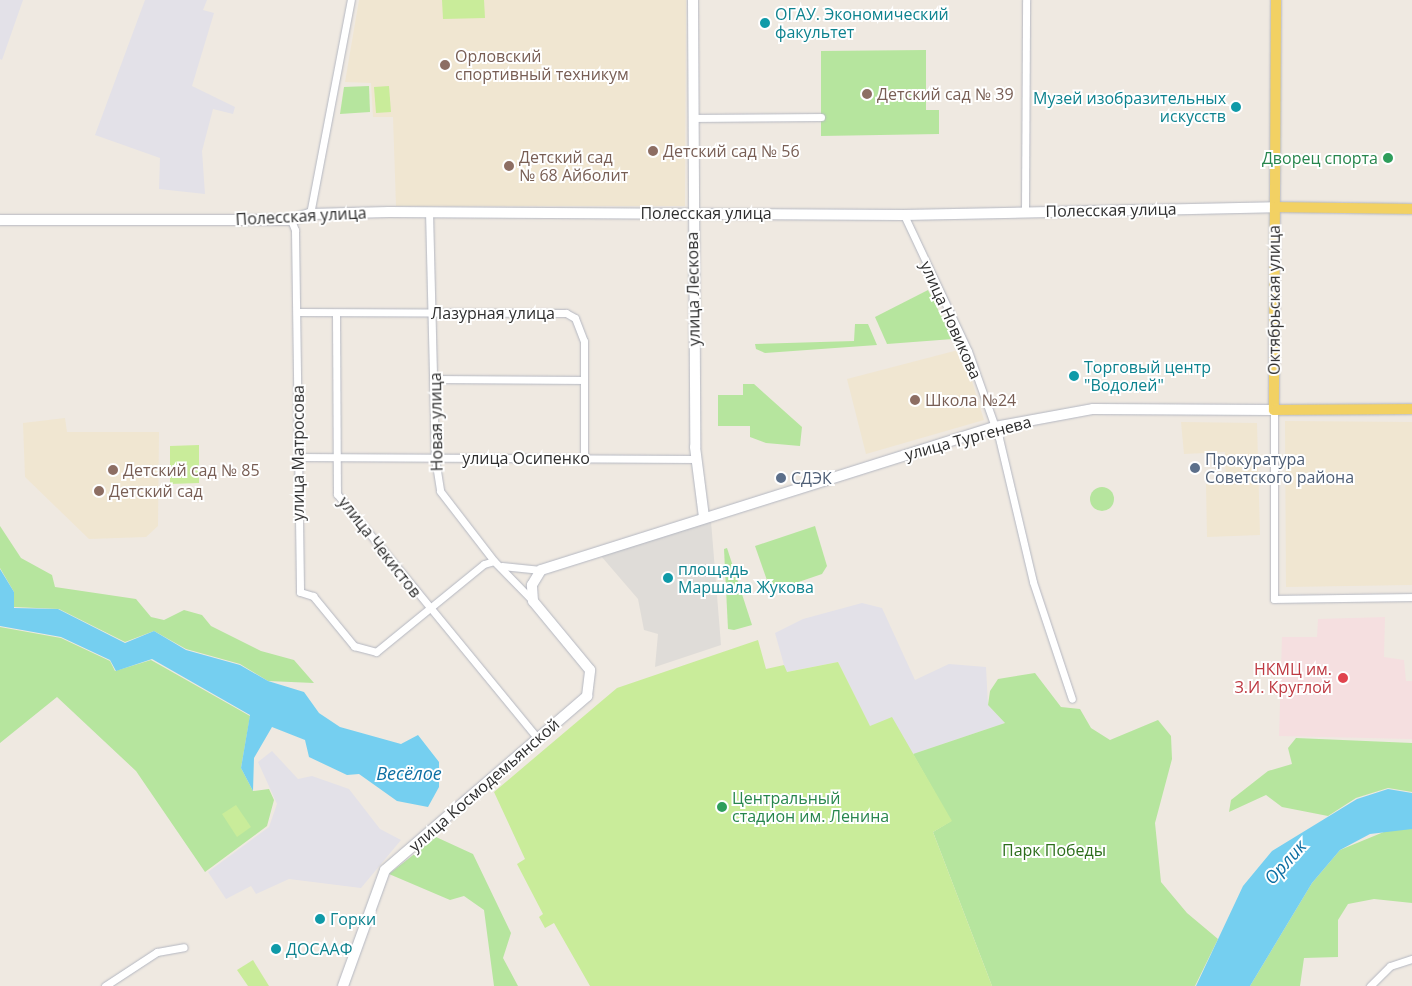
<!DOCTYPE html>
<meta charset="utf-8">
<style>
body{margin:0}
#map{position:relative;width:1412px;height:986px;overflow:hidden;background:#efe9e1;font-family:"Open Sans",sans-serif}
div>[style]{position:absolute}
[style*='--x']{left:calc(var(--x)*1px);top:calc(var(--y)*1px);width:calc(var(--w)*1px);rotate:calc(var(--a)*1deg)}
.industrial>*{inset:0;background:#e3e1e8}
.education>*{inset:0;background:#f0e6d1}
.medical>*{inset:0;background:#f5dfe0}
.green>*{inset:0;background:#b6e59e}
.round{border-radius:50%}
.pitch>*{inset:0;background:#c9ec9a}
.plaza>*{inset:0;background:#dfdcd8}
.water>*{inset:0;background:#75cff0}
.roads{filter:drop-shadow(0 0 1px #b4b7c1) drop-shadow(0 0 1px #b4b7c1)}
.street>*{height:7px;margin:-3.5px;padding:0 3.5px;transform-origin:3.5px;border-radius:3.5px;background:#fff}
.secondary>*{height:10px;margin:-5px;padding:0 5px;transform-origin:5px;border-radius:5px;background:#fff}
.primary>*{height:10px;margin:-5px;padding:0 5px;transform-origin:5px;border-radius:5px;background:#f2d163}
.dots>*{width:14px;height:14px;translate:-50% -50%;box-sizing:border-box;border:2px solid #fff;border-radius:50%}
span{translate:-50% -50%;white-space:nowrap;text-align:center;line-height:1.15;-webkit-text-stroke:4px #fff;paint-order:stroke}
.culture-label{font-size:16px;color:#0d838f}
.left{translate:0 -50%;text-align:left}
.right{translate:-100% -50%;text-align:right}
.education-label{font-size:16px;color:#785e54}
.leisure-label{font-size:16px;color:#27864d}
.street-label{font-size:16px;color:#2e2e2e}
.service-label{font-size:16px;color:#4e5e75}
.health-label{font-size:16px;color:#be3a42}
.park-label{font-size:16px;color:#2c6e1b}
.water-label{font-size:18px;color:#0d6fa3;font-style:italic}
</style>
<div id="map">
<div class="industrial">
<i style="clip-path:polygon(0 0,23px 0,2px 60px,0 59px)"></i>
<i style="clip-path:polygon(145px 0,207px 0,203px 10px,214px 13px,192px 86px,235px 107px,233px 114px,213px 109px,202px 151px,205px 194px,159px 189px,160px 158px,95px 135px)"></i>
<i style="clip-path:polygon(862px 603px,882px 608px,915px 680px,949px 664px,986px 667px,988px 705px,1005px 723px,913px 754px,870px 727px,838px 662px,786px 672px,775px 633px,803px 619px)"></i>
<i style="clip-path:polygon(272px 751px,298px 779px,312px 776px,349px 789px,380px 829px,401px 840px,361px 888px,289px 879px,256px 894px,251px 886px,226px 899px,208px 872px,269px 827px,277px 804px,258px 762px)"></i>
</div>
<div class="education">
<i style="clip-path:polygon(359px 0,686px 0,685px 206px,396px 206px,393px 117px,373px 117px,371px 83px,345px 82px)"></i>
<i style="clip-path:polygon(962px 349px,984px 420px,866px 454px,847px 379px)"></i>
<i style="clip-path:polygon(65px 418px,67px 432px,159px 432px,158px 526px,146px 537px,89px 539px,25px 477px,23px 423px)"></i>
<i style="clip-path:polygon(1285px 421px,1412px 422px,1412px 585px,1286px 587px)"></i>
<i style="clip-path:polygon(1181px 422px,1257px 423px,1260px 535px,1207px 537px,1206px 484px,1226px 483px,1225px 452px,1184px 454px)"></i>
</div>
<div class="medical">
<i style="clip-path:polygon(1385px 617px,1384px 657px,1404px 660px,1406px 681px,1412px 681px,1412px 739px,1279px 736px,1282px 637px,1317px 637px,1318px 619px)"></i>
</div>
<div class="green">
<i style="clip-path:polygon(926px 50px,926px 110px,939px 110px,939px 134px,821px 136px,821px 51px)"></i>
<i style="clip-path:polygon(369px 86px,370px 112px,340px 114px,344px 87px)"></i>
<i style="clip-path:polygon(928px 290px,953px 339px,887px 344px,875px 317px)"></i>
<i style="clip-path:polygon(855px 324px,868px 324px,877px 345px,765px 353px,756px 349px,755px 344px,854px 341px)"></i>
<i style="clip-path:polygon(743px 384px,754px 384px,802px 427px,800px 446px,766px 443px,750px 437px,750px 426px,718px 426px,718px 395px,743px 395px)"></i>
<i class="round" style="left:1090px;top:487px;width:24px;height:24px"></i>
<i style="clip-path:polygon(0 526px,21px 558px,52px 575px,55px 587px,136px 599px,151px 617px,164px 620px,184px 610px,202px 615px,211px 626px,261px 651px,294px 660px,314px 683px,268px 681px,240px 664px,186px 649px,154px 631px,125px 642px,59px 609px,14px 607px,14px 592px,0 568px)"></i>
<i style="clip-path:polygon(815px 526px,827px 566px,822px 574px,781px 588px,769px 586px,755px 546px)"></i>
<i style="clip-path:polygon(727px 548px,752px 625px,734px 630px,728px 629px,724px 549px)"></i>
<i style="clip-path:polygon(0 627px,61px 638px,110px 661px,115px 671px,151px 660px,250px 716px,241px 768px,253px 791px,269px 789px,274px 800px,267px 826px,205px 872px,136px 771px,57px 697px,0 743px)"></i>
<i style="clip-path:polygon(1035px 673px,1061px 707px,1080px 709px,1091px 728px,1110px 740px,1158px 720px,1171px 736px,1172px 759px,1155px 823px,1161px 882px,1187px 913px,1218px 939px,1195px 986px,992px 986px,933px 832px,951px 821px,913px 754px,1005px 723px,988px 705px,990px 691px,998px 679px)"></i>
<i style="clip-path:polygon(1296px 738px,1412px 743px,1412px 792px,1388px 788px,1356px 798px,1328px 816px,1282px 807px,1266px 795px,1229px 812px,1231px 800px,1268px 771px,1292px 764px,1288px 748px)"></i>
<i style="clip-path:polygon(1391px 829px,1412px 829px,1412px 903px,1374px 899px,1348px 904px,1338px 920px,1338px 957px,1304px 958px,1300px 986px,1250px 986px,1312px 883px,1340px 850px)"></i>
<i style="clip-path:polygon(436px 837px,473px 854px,511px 933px,503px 958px,518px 986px,494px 986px,484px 910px,464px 896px,450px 900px,389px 874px)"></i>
</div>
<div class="pitch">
<i style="clip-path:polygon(442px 0,484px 0,485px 18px,443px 19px)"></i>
<i style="clip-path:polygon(389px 86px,391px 112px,376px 113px,374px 87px)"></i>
<i style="clip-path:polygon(199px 445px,199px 483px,170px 484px,170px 446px)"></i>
<i style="clip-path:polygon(758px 640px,766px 669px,784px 665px,787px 672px,838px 662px,870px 726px,892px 717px,952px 821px,933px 832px,992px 986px,590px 986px,554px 923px,545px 928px,539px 917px,543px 914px,517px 864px,525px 859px,494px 792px,617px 688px)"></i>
<i style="clip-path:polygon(236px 805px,251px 827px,237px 837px,222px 814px)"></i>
<i style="clip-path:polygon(253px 960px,269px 986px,248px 986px,237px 970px)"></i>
</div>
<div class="plaza">
<i style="clip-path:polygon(711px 521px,721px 645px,655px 667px,658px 634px,644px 630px,638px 599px,601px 556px)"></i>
</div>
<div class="water">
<i style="clip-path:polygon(0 569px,14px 592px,14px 608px,58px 609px,125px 643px,154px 631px,186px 650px,240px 665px,268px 681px,304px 692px,319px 713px,340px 727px,401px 744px,418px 735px,439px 762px,439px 787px,428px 807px,397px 801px,359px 774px,347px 775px,309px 757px,305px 740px,272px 727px,254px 758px,253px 791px,241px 768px,250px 715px,152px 659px,116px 671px,110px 660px,61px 637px,0 626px)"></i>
<i style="clip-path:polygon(1388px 789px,1412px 793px,1412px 829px,1370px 834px,1340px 850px,1312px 883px,1250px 986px,1196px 986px,1243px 886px,1272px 851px,1357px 799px)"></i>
</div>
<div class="roads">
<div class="street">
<i style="--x:693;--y:118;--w:128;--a:-0.4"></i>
<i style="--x:429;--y:211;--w:247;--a:88.6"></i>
<i style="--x:435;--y:458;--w:33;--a:81"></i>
<i style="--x:440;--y:491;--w:88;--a:52.4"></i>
<i style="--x:494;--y:561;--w:56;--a:45.7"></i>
<i style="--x:1025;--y:212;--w:212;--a:-89.7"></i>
<i style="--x:310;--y:214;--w:218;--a:-79.2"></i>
<i style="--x:904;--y:215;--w:150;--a:64.8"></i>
<i style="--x:968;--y:351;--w:92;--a:70.4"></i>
<i style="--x:999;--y:438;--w:148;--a:76.7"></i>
<i style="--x:1033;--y:582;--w:123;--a:71.6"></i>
<i style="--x:291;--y:220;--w:11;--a:68"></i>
<i style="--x:295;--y:230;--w:362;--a:89.2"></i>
<i style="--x:300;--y:592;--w:14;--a:17"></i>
<i style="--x:313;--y:596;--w:65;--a:50.6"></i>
<i style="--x:354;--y:646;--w:23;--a:15"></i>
<i style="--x:376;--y:652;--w:139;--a:-39.2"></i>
<i style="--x:484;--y:564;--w:10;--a:-17"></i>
<i style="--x:297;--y:312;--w:269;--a:0.2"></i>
<i style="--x:566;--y:313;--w:10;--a:29"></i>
<i style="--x:575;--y:318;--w:25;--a:69"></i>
<i style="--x:584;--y:341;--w:117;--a:90"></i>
<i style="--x:336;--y:313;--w:181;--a:89.7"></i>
<i style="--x:337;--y:494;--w:317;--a:50.6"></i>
<i style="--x:436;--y:379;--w:148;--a:0.4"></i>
<i style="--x:1274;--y:410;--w:189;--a:90"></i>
<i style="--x:1274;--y:599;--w:138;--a:-0.8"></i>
<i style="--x:298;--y:457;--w:397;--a:0.3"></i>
<i style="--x:502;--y:566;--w:39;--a:6"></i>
<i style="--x:105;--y:986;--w:62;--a:-33.2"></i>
<i style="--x:157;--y:952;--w:27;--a:-10"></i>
<i style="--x:1370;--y:986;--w:28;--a:-45"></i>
<i style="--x:1390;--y:966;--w:23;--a:-18"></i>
</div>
<div class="secondary">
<i style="--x:693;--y:0;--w:447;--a:89.7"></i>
<i style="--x:695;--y:447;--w:71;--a:82.7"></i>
<i style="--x:0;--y:220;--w:291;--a:0"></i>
<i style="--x:291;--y:220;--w:20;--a:-18"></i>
<i style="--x:310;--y:214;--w:79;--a:-1.5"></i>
<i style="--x:389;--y:212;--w:515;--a:0.33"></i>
<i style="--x:904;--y:215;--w:371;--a:-1.2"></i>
<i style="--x:343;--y:986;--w:123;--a:-70.1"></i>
<i style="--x:385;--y:870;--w:267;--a:-40.7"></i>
<i style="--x:587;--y:696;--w:26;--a:-83"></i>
<i style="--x:590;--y:670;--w:89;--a:-129.6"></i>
<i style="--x:533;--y:601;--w:16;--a:-94"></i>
<i style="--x:532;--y:585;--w:17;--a:-59"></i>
<i style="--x:541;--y:570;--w:476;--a:-17.5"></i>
<i style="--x:995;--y:427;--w:100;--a:-10.4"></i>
<i style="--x:1093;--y:409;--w:181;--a:0.3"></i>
</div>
<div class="primary">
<i style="--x:1276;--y:0;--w:410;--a:90.3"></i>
<i style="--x:1274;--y:410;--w:138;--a:-0.4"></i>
<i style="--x:1275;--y:207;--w:137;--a:0.8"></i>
</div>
</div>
<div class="dots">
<i style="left:765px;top:23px;background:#0f9aa8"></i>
<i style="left:445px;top:65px;background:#8d6e63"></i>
<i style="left:867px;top:94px;background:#8d6e63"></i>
<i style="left:1236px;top:107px;background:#0f9aa8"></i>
<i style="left:653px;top:151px;background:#8d6e63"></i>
<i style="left:1388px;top:158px;background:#2e9e5b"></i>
<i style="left:509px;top:166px;background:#8d6e63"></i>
<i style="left:1074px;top:376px;background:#0f9aa8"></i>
<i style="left:915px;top:400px;background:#8d6e63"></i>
<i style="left:1195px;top:468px;background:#5c6f8a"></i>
<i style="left:113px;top:470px;background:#8d6e63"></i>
<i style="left:781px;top:478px;background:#5c6f8a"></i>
<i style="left:99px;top:491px;background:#8d6e63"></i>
<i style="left:668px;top:578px;background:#0f9aa8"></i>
<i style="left:1343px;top:678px;background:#e0444e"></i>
<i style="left:722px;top:807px;background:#2e9e5b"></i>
<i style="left:320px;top:919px;background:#0f9aa8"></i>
<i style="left:276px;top:949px;background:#0f9aa8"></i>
</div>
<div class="culture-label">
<span class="left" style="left:775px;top:23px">ОГАУ. Экономический<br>факультет</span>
<span class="right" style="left:1226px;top:107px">Музей изобразительных<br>искусств</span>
<span class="left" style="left:1084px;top:376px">Торговый центр<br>"Водолей"</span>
<span class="left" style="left:678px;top:578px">площадь<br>Маршала Жукова</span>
<span class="left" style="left:330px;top:919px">Горки</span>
<span class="left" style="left:286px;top:949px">ДОСААФ</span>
</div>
<div class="education-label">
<span class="left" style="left:455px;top:65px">Орловский<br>спортивный техникум</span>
<span class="left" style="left:877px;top:94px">Детский сад № 39</span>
<span class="left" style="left:663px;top:151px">Детский сад № 56</span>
<span class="left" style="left:519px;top:166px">Детский сад<br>№ 68 Айболит</span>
<span class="left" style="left:925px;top:400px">Школа №24</span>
<span class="left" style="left:123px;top:470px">Детский сад № 85</span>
<span class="left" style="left:109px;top:491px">Детский сад</span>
</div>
<div class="leisure-label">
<span class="right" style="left:1378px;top:158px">Дворец спорта</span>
<span class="left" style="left:732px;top:807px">Центральный<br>стадион им. Ленина</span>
</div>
<div class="street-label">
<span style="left:1111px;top:210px;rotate:-1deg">Полесская улица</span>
<span style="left:706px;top:213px">Полесская улица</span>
<span style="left:301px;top:216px;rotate:-3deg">Полесская улица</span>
<span style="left:693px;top:289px;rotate:-91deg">улица Лескова</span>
<span style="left:1274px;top:300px;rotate:-90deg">Октябрьская улица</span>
<span style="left:493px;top:313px">Лазурная улица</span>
<span style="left:951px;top:320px;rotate:66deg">улица Новикова</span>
<span style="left:436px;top:422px;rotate:-91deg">Новая улица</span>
<span style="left:968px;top:438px;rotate:-15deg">улица Тургенева</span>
<span style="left:298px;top:453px;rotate:-90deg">улица Матросова</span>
<span style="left:526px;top:458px">улица Осипенко</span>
<span style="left:380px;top:547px;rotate:52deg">улица Чекистов</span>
<span style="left:484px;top:785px;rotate:-41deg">улица Космодемьянской</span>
</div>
<div class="service-label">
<span class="left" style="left:1205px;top:468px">Прокуратура<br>Советского района</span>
<span class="left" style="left:791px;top:478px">СДЭК</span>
</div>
<div class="health-label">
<span class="right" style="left:1332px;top:678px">НКМЦ им.<br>З.И. Круглой</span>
</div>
<div class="park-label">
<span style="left:1054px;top:850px">Парк Победы</span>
</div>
<div class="water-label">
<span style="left:409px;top:773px">Весёлое</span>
<span style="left:1285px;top:862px;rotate:-48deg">Орлик</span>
</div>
</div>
